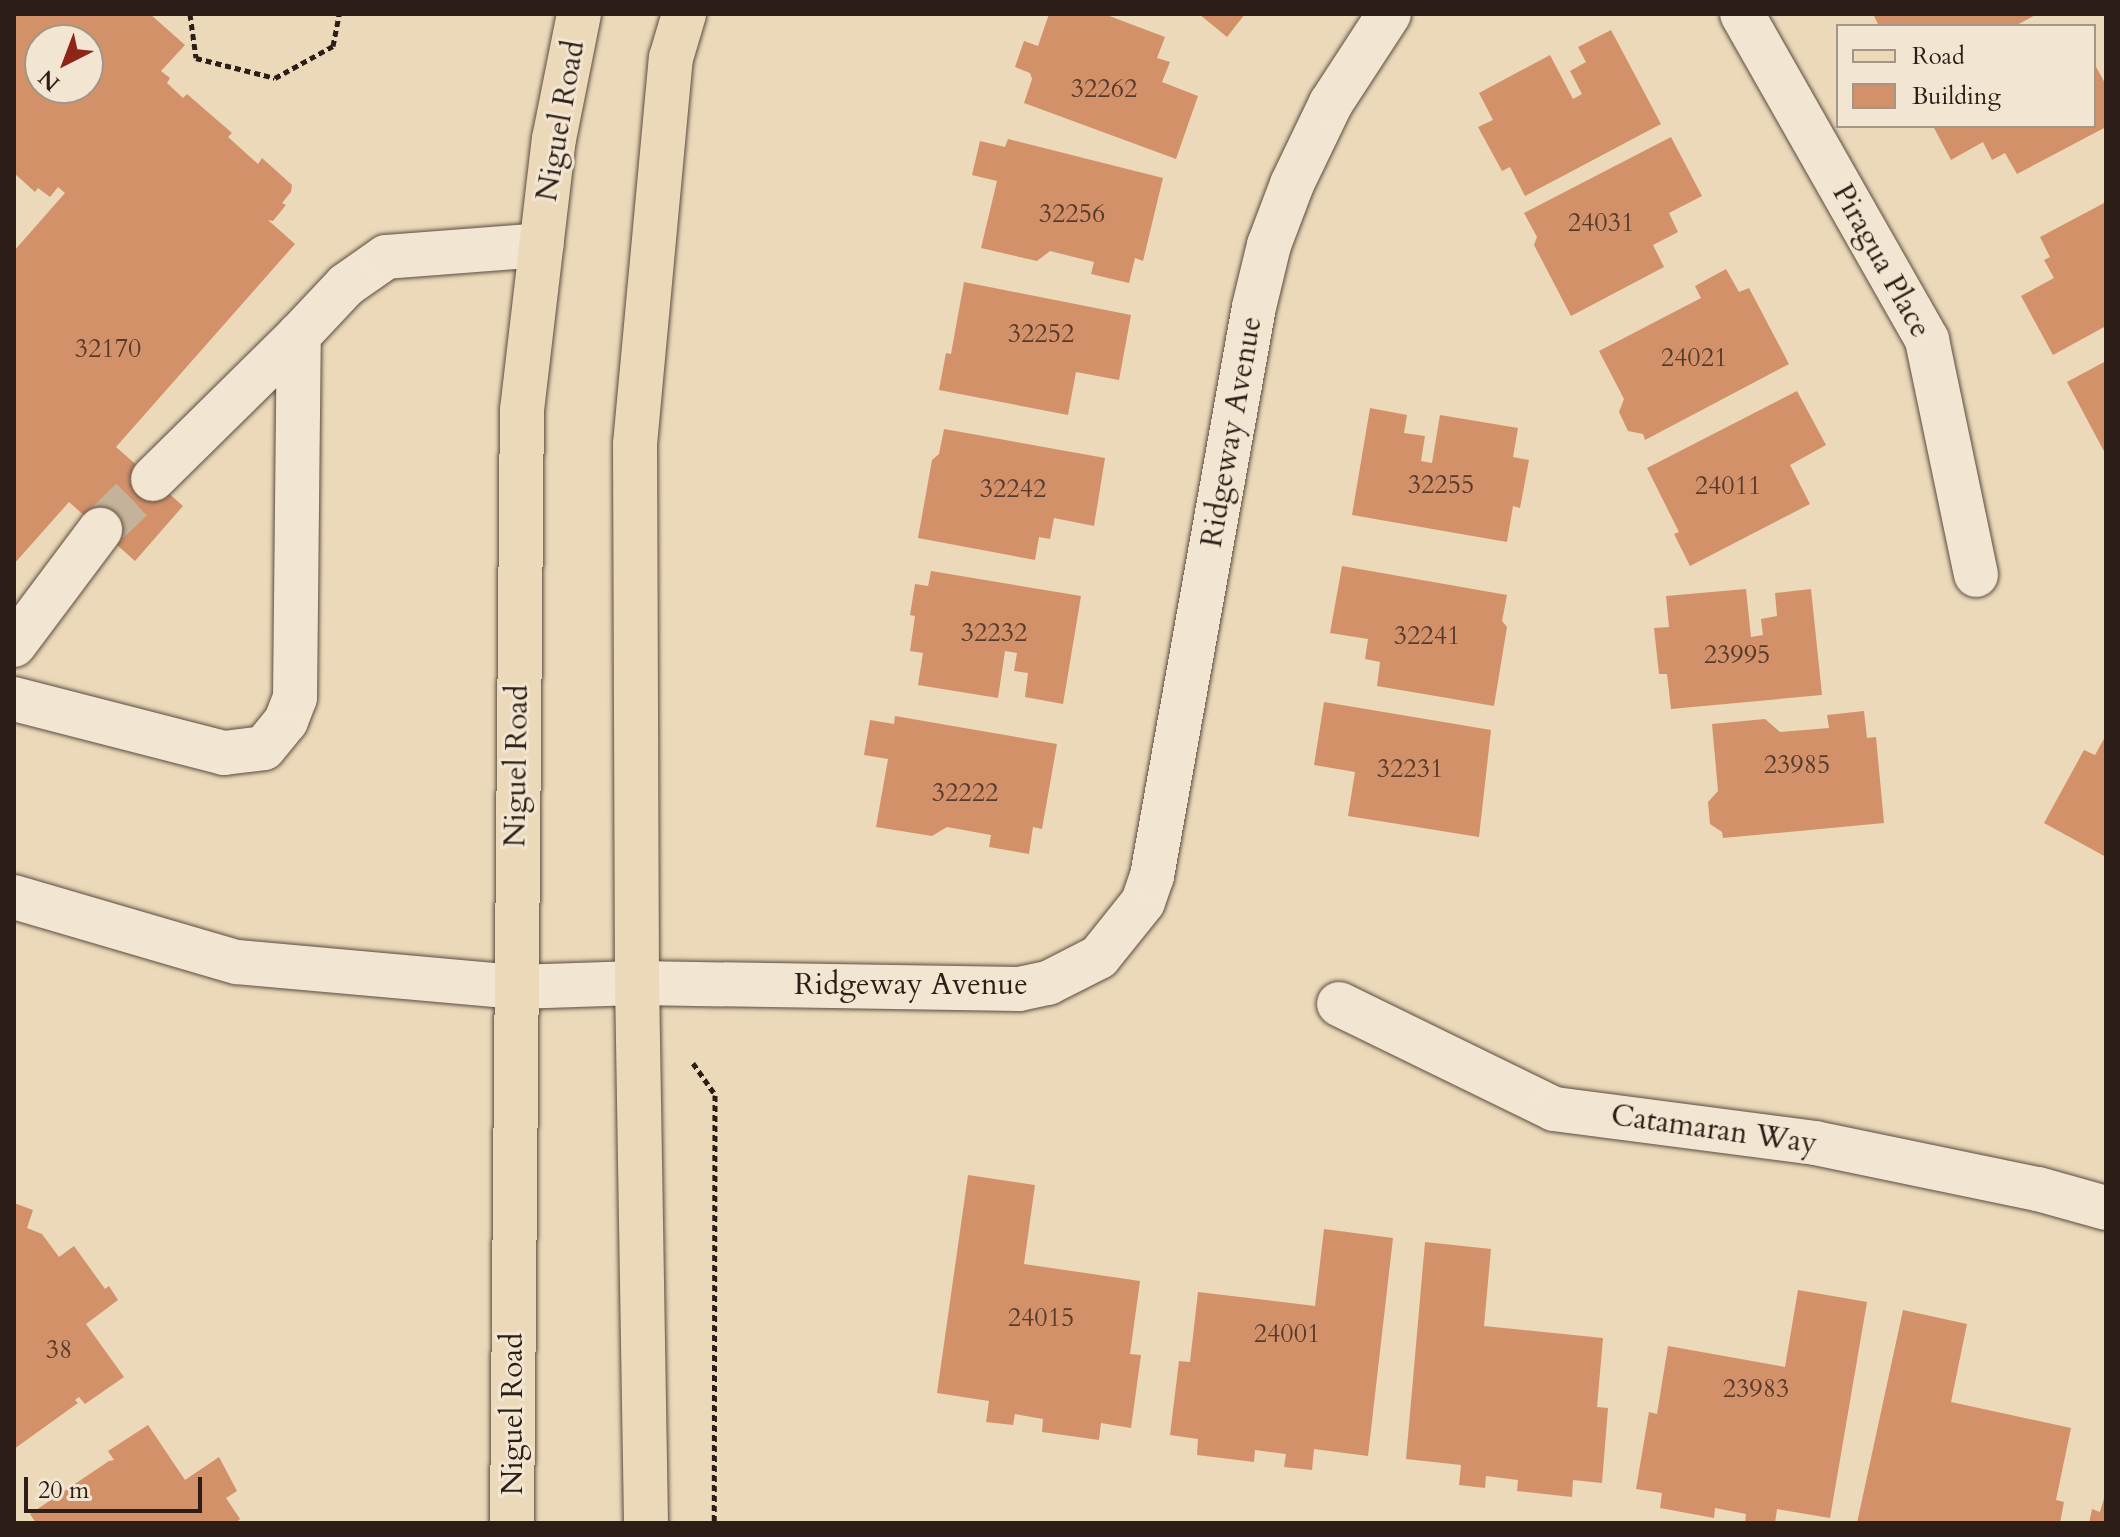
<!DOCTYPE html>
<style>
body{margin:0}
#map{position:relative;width:2120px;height:1537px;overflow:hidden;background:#ebd9ba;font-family:Cardo,serif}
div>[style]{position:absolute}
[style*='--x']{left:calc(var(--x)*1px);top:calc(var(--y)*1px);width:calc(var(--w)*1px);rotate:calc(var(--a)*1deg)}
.building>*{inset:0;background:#d3916a}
.minor-tunnel>*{height:44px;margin-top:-22px;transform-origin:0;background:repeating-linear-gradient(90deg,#c5b399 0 44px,transparent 0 66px)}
.path>*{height:5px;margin-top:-2.5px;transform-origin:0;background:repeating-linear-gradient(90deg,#2c1d16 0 6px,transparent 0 10px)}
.roads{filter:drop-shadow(0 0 2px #5c4c3f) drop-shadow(0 0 2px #5c4c3f)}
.minor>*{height:44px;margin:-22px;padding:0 22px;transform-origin:22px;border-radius:22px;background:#f2e6d2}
.major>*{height:44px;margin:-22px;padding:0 22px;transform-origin:22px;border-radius:22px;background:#ebd9ba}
span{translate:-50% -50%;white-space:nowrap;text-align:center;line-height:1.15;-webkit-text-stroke:6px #f2e6d2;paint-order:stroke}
.number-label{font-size:26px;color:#563a2b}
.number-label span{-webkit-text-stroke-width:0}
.street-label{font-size:30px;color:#2c1d16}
.frame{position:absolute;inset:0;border:16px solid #2c1d16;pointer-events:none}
.legend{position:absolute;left:1836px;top:24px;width:260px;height:104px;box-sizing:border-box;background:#f2e6d2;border:2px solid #a39687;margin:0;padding:10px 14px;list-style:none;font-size:24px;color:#2c1d16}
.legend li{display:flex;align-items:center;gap:16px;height:40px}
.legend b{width:40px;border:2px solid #a39687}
.north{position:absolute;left:24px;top:24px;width:80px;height:80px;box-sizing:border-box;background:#f2e6d2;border:2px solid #a39687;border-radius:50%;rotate:222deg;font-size:22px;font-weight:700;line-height:32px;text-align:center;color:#2c1d16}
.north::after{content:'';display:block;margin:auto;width:28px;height:36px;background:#8f2418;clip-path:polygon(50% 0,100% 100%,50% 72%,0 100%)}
.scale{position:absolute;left:24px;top:1477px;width:178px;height:36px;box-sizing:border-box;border:4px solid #2c1d16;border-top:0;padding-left:10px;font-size:24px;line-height:28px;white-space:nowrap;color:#2c1d16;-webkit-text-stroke:6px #f2e6d2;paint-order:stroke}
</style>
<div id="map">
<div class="building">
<i style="clip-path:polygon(evenodd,14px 14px,150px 14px,185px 45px,161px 71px,170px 78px,167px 83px,183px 98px,187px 94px,232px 133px,228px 137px,258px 164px,262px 158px,292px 185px,291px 192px,282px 203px,286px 205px,273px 221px,268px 220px,295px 244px,116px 447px,183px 506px,135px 561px,69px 502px,14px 564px,14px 251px,65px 193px,58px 187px,50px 197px,38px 188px,35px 192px,14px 173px,14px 14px,40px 40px,88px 40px,88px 88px,40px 88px,40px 40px)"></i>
<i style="clip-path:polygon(1049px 14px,1104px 14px,1165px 37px,1157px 58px,1170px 62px,1162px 82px,1198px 96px,1176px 159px,1024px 103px,1032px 79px,1030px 73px,1015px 67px,1024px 41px,1038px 46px)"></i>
<i style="clip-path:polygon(1199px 14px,1245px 14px,1227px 37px)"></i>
<i style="clip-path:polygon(1873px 14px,2037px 14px,2015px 26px,1879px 26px)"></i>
<i style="clip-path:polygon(1611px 30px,1661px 124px,1525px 196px,1510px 167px,1502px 171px,1478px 127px,1493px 120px,1479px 93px,1550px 55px,1573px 99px,1582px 94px,1570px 71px,1586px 62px,1578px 47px)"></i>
<i style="clip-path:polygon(2094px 63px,2106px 85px,2106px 127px,2017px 174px,2005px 153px,1992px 160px,1983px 142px,1951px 160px,1933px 126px,2094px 126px)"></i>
<i style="clip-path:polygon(1671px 137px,1702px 196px,1669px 213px,1678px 232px,1653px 245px,1664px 267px,1571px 316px,1534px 245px,1537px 237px,1524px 213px)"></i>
<i style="clip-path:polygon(1008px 139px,1163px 178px,1143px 261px,1135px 258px,1129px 283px,1091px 274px,1094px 262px,1050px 251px,1037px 261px,981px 248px,997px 181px,972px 175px,980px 141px,1005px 147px)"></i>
<i style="clip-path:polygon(2106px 202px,2106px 326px,2053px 355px,2021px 296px,2054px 278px,2044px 260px,2050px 257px,2040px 237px)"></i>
<i style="clip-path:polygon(1726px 269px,1739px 292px,1749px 288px,1789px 364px,1645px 440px,1643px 434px,1628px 431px,1619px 412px,1624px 399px,1599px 351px,1701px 298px,1695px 286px)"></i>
<i style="clip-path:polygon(964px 282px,1131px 315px,1119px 380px,1076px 372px,1068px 415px,939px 390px,946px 353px,951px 354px)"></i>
<i style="clip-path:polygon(2106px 361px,2106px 455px,2067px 382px)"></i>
<i style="clip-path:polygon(1797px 391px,1826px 445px,1790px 465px,1810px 504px,1690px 566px,1674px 534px,1679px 532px,1647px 468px)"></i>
<i style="clip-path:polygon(1370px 408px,1407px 415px,1404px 433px,1425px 436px,1421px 461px,1432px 463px,1440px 415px,1518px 428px,1513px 457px,1529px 460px,1520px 508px,1513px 506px,1507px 542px,1352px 515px)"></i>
<i style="clip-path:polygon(944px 429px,1105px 458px,1094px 526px,1054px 518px,1050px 539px,1039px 537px,1035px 560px,918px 538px,932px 460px,939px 454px)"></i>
<i style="clip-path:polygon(1342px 566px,1507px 595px,1502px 621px,1507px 627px,1494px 706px,1377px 686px,1380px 662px,1365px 659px,1368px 639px,1330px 633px)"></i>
<i style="clip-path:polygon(931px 571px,1081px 596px,1063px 704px,1025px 697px,1028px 673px,1014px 671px,1017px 653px,1005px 651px,998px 698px,918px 685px,923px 653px,910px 651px,915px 616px,910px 615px,915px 584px,928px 586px)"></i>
<i style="clip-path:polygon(1746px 589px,1751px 637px,1763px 635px,1761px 619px,1777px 616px,1775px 593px,1811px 589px,1822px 695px,1671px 709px,1667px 674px,1659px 674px,1654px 628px,1669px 627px,1666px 596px)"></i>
<i style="clip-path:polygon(1324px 702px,1491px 730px,1479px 837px,1348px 816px,1355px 772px,1314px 765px)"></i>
<i style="clip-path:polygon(1864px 711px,1867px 738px,1876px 737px,1884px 823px,1723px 838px,1722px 832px,1710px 824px,1708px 802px,1718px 791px,1712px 724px,1765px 719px,1780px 732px,1829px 728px,1827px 715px)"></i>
<i style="clip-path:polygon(895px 716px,1057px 744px,1042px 829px,1033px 827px,1029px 854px,989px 847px,991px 835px,947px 827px,932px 836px,876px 827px,888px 759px,864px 755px,870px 720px,894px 724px)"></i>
<i style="clip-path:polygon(2106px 735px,2106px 857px,2044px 823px,2084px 750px,2095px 755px)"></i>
<i style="clip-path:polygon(968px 1175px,1035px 1185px,1024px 1264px,1140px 1281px,1130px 1354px,1141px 1355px,1131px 1428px,1101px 1423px,1099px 1440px,1042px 1432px,1043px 1419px,1015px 1414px,1013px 1425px,986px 1422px,989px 1401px,937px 1393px)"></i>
<i style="clip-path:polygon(14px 1203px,33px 1210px,27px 1228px,42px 1234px,59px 1257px,74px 1246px,105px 1289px,109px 1286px,118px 1300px,86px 1324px,124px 1377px,85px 1404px,79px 1397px,75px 1400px,78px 1403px,14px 1449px)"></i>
<i style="clip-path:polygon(1324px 1229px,1393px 1238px,1368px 1456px,1314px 1449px,1312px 1470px,1284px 1467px,1286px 1454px,1255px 1450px,1254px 1462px,1197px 1455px,1198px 1439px,1170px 1435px,1179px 1361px,1190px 1362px,1198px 1292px,1315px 1306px)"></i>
<i style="clip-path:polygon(1425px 1242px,1491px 1249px,1484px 1326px,1603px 1338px,1597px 1407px,1608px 1408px,1602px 1483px,1573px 1480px,1572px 1497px,1517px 1491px,1518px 1480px,1486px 1476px,1485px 1488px,1459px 1485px,1461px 1465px,1406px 1459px)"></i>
<i style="clip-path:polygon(1798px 1290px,1867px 1302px,1830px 1518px,1777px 1509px,1775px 1523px,1745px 1523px,1746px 1514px,1715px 1508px,1714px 1518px,1660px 1508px,1662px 1493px,1636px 1489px,1649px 1412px,1657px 1414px,1668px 1346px,1785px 1367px)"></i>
<i style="clip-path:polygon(1903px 1310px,1967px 1324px,1951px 1402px,2071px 1428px,2056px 1500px,2064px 1502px,2060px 1523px,1857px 1523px)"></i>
<i style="clip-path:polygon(148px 1425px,185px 1480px,219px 1457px,237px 1491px,226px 1498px,240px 1519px,236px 1523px,36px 1523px,30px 1514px,109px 1461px,114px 1460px,108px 1451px)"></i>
<i style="clip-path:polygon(2106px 1491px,2106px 1523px,2089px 1523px,2092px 1509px,2100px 1512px)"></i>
</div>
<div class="minor-tunnel">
<i style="--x:100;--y:530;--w:74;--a:-43.9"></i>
</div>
<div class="path">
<i style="--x:190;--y:14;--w:44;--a:82.2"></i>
<i style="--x:196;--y:58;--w:81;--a:14.2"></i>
<i style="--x:275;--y:78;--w:66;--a:-28.9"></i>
<i style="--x:333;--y:46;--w:33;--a:-79"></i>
<i style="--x:693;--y:1063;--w:39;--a:55"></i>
<i style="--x:715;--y:1095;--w:428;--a:90.1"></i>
</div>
<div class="roads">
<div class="minor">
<i style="--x:1742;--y:14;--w:375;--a:60.4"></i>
<i style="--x:1927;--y:340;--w:240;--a:78.2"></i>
<i style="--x:153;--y:479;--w:205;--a:-44.6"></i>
<i style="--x:14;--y:645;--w:144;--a:-53.2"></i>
<i style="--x:14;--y:699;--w:217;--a:14.4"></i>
<i style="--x:224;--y:753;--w:40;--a:-7.1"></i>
<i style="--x:264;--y:748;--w:35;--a:-51"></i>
<i style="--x:286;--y:721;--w:25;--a:-69"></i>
<i style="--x:295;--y:698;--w:363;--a:-89.4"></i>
<i style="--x:299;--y:335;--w:69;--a:-46.8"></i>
<i style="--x:346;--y:285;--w:49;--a:-35"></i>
<i style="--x:386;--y:257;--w:156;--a:-4.4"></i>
<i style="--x:14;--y:897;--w:232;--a:16.3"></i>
<i style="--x:237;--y:962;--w:279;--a:5.1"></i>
<i style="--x:515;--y:987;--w:122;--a:-1.9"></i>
<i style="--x:637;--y:983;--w:382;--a:0.9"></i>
<i style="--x:1019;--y:989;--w:30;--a:-12"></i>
<i style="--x:1048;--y:983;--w:57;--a:-27"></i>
<i style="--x:1099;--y:957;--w:70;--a:-51.3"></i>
<i style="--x:1143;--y:902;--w:28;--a:-71"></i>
<i style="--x:1152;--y:876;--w:578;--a:-79.84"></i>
<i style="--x:1254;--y:307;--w:64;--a:-76.4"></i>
<i style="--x:1269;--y:245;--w:65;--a:-69.3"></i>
<i style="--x:1292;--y:184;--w:90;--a:-64.3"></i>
<i style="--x:1331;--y:103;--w:106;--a:-56.9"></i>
<i style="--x:1339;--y:1004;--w:239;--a:26"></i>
<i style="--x:1554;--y:1109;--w:263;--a:7.4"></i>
<i style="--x:1815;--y:1143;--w:228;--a:11.7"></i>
<i style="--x:2038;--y:1189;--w:71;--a:15.6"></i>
</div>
<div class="major">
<i style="--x:512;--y:1523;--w:1113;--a:-89.49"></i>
<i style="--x:522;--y:410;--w:273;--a:-83.3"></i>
<i style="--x:554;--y:139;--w:127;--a:-78.7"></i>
<i style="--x:646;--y:1523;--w:540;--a:-90.95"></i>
<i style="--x:637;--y:983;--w:539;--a:-90.21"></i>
<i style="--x:635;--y:444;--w:388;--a:-84.7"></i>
<i style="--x:671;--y:58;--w:46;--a:-73.5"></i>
</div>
</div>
<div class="number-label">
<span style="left:1104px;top:89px">32262</span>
<span style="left:1072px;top:214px">32256</span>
<span style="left:1601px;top:223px">24031</span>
<span style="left:1041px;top:334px">32252</span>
<span style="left:108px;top:349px">32170</span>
<span style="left:1694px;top:358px">24021</span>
<span style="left:1441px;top:485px">32255</span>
<span style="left:1728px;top:486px">24011</span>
<span style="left:1013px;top:489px">32242</span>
<span style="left:994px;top:633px">32232</span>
<span style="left:1427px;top:636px">32241</span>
<span style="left:1737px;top:655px">23995</span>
<span style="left:1797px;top:765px">23985</span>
<span style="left:1410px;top:769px">32231</span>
<span style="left:965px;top:793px">32222</span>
<span style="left:1041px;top:1318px">24015</span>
<span style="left:1287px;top:1334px">24001</span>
<span style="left:59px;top:1350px">38</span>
<span style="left:1756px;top:1389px">23983</span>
</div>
<div class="street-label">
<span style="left:561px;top:121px;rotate:-80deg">Niguel Road</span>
<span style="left:1881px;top:261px;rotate:61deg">Piragua Place</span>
<span style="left:1232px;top:432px;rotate:-80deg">Ridgeway Avenue</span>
<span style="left:517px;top:766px;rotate:-89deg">Niguel Road</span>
<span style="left:911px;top:985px">Ridgeway Avenue</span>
<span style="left:1714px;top:1130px;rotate:8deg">Catamaran Way</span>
<span style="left:513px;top:1414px;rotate:-90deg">Niguel Road</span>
</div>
<div class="frame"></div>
<ul class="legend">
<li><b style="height:10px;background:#ebd9ba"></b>Road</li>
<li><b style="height:22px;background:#d3916a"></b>Building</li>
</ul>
<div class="north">N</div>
<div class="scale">20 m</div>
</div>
